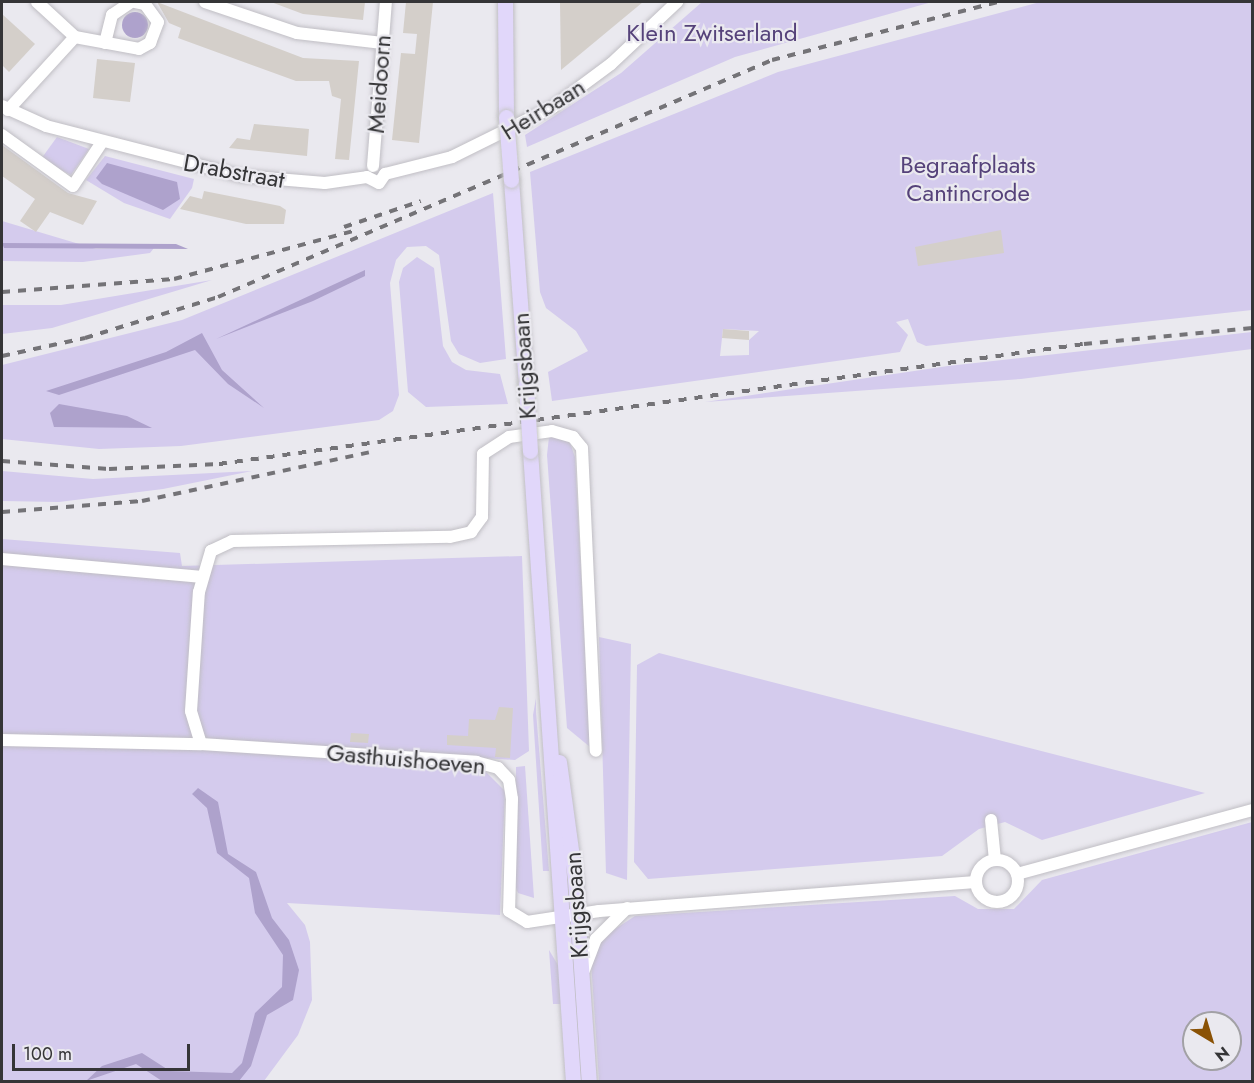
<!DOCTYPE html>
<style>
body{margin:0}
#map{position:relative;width:1254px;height:1083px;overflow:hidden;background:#eae9ef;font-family:Jost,sans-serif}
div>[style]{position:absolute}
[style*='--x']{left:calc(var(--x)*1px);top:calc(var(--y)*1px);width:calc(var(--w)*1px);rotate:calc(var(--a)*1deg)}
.green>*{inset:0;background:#d4cbed}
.water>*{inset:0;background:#aea2cc}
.round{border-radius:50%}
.building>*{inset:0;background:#d4cfca}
.roads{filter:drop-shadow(0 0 2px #c0bec4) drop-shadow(0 0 2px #c0bec4)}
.minor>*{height:12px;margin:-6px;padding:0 6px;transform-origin:6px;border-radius:6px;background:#fff}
.minor>.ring{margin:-6px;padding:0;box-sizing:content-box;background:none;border:12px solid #fff;border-radius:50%}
.major>*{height:15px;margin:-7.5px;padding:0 7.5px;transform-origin:7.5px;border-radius:7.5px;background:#e1d7fa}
.rail>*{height:4px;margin-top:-2px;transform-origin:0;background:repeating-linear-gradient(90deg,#747377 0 8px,transparent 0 16px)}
.bridges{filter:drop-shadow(0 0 2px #c6c6c7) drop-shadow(0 0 2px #c6c6c7)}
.major-bridge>*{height:15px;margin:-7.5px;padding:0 7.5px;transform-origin:7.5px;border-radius:7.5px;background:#e1d7fa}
span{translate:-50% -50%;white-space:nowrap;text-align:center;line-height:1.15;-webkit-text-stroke:4.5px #eae9ef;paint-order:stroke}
.park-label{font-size:24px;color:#55427a}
.street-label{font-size:24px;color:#353537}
.frame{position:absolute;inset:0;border:3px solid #353537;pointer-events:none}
.north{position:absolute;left:1182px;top:1011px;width:60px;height:60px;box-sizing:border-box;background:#eae9ef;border:2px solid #a2a1a5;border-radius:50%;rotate:142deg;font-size:16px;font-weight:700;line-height:24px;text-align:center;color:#353537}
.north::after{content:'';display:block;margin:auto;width:21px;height:27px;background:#8a5205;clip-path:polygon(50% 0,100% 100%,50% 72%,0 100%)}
.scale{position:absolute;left:12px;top:1044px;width:178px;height:27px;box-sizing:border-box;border:3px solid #353537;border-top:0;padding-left:8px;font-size:18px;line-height:21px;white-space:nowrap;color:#353537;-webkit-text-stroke:4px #eae9ef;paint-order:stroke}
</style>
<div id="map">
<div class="green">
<i style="clip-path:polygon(702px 2px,932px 2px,735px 57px,527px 147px,525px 135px,621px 73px)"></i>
<i style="clip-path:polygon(evenodd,1040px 2px,1252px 2px,1252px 310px,926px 346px,917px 342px,908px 319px,896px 322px,908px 335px,900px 352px,552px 401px,548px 372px,588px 351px,576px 331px,546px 308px,540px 292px,530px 172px,778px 72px,1040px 2px,723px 329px,759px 331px,749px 340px,749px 355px,720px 356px,723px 329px)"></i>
<i style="clip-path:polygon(57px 137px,89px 149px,71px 175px,41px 159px)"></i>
<i style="clip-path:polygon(105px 156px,194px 179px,192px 188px,170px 219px,124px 203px,86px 180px)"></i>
<i style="clip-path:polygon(493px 193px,506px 359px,480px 363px,459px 354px,451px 341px,439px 255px,426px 246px,407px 247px,396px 260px,390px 283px,399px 395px,393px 411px,379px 420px,181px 446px,99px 449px,2px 439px,2px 365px,182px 320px)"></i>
<i style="clip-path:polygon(2px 221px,96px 249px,154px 248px,150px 253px,83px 262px,2px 261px)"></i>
<i style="clip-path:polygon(417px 257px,434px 268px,443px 346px,452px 362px,466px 370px,500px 374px,508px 404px,426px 407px,408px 392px,399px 282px,403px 268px)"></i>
<i style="clip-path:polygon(212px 280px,52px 328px,2px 334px,2px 305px,61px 305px)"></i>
<i style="clip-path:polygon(1252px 332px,1252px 349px,1021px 379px,705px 402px,948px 366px)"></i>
<i style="clip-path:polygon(557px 436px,570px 443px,575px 457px,590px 747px,567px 728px,547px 455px,549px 437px)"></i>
<i style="clip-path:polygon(2px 471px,93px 479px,252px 471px,163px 489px,59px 502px,2px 501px)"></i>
<i style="clip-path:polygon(2px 539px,180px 553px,182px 566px,522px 556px,529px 751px,515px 760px,484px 758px,482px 768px,505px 791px,500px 915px,287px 903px,305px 925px,310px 942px,312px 1000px,298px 1035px,264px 1081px,2px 1081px)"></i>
<i style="clip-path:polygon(599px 637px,631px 644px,627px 880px,606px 873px)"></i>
<i style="clip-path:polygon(659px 653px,1205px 793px,1042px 840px,1005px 822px,979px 829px,942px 856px,648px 879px,634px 862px,637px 665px)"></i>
<i style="clip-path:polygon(536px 698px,536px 712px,549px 871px,543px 871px,533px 715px)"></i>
<i style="clip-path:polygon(525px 766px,534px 898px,518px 893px,515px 886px,516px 767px)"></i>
<i style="clip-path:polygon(evenodd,1252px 822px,1252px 1081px,599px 1081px,591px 962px,603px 937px,635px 916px,955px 896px,978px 909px,1014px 909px,1042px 880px,1252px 822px,1194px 1023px,1230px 1023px,1230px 1059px,1194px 1059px,1194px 1023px)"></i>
<i style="clip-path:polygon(549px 950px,561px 970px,564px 1004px,553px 1004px)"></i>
</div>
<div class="water">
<i class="round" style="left:122px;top:12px;width:26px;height:26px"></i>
<i style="clip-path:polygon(107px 163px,177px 182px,180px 199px,163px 210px,102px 184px,96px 178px)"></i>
<i style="clip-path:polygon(2px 243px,176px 244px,188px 249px,4px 248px)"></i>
<i style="clip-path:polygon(365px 270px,365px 276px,313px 301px,216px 339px)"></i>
<i style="clip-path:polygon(202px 333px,222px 370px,264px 408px,228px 384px,195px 350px,59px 395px,46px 391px,166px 352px)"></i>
<i style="clip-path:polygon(59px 404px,127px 416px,152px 428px,54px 427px,50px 413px)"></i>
<i style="clip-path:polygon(198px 788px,218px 802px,228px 854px,256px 872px,272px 918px,289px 940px,299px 970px,293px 1000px,267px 1015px,251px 1066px,239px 1081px,162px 1081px,136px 1064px,86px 1081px,102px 1066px,142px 1053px,170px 1071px,232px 1073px,242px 1063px,255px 1013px,282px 987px,283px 955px,255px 913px,249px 878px,217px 853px,207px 808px,192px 794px)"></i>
</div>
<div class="building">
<i style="clip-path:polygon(157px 2px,303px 58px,359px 61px,349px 160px,335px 159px,341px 99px,332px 96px,329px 81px,296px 81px,178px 38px,181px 28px,169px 23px)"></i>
<i style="clip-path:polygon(271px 2px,365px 2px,363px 20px,303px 14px)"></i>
<i style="clip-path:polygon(406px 2px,433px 2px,419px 143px,392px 140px,401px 53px,415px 54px,417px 34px,403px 33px)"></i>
<i style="clip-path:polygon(560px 2px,643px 2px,561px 70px)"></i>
<i style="clip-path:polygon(2px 14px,35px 44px,9px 72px,2px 65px)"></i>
<i style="clip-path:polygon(97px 59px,135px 63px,130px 102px,93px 98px)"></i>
<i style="clip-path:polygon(254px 124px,309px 129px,307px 156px,229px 148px,237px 138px,250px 140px)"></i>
<i style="clip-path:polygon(2px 145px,68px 193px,97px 201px,83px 225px,50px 212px,36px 232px,20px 221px,35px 199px,2px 176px)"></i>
<i style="clip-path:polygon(204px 191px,280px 206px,286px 210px,284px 224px,246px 224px,180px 209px,190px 196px,202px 199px)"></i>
<i style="clip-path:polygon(1001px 230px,1004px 253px,918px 266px,915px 247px)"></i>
<i style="clip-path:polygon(723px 329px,749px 331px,749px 340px,722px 338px)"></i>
<i style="clip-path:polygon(499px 707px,513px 708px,510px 758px,495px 757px,496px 748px,447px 745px,447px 735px,468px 736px,469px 719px,495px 720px)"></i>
<i style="clip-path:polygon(351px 733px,369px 734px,368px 743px,350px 742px)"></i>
</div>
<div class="roads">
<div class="minor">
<i style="--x:37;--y:2;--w:52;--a:42.6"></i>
<i style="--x:205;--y:2;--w:97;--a:18.6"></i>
<i style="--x:297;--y:33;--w:86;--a:6.7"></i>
<i style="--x:105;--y:43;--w:29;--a:-76"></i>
<i style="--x:112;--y:15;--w:23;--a:-34"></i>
<i style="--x:2;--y:106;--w:48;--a:24.4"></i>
<i style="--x:46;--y:126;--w:201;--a:14.4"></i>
<i style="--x:241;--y:176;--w:84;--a:4.8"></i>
<i style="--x:325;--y:183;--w:42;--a:-8.1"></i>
<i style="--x:8;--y:110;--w:99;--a:-47.5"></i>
<i style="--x:75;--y:37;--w:65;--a:10.6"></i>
<i style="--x:139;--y:49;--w:13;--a:-29"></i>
<i style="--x:150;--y:43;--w:22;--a:-69"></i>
<i style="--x:158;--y:22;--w:22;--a:-126"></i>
<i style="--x:145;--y:4;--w:10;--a:-169"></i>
<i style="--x:2;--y:135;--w:87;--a:35.7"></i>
<i style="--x:73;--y:186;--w:53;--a:-56.6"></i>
<i style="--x:373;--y:166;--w:165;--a:-85.5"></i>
<i style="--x:385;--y:174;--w:69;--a:-14.2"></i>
<i style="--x:452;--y:157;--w:113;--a:-26.3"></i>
<i style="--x:553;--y:107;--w:72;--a:-36.6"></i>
<i style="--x:611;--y:64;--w:91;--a:-43.2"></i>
<i style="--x:367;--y:177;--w:13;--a:27"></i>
<i style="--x:379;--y:183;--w:11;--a:-56"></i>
<i style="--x:2;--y:559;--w:201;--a:5.1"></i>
<i style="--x:2;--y:740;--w:199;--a:1.2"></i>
<i style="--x:201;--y:744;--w:276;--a:3.7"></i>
<i style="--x:476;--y:762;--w:23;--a:15"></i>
<i style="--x:498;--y:768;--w:16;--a:47"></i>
<i style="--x:509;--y:780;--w:19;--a:81"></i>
<i style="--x:512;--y:799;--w:112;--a:91.5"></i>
<i style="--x:509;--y:911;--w:21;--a:31"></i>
<i style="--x:527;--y:922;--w:73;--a:-8.7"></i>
<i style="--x:599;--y:911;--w:378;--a:-4.4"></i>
<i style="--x:201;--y:744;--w:34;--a:-107"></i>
<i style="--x:191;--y:711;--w:119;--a:-86.2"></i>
<i style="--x:199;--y:592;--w:43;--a:-73.7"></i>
<i style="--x:211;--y:551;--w:23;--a:-25"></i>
<i style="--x:232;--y:541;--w:218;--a:-1.1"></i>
<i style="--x:450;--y:537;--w:22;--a:-13"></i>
<i style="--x:471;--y:532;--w:19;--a:-54"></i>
<i style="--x:482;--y:517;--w:63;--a:-89.1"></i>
<i style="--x:483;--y:454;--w:31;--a:-33"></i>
<i style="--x:509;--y:437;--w:43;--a:-7.9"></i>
<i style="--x:552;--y:431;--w:22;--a:16"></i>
<i style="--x:573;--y:437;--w:14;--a:51"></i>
<i style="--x:582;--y:448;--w:303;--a:87.4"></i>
<i style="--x:991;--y:820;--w:40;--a:84.3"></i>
<i class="ring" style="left:976px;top:860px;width:30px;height:30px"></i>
<i style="--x:1017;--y:874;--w:244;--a:-15.2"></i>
<i style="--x:584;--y:970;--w:33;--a:-69"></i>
<i style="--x:596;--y:939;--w:44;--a:-45"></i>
</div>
<div class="major">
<i style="--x:505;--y:2;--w:115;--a:89.5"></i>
<i style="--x:511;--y:180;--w:205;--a:85.8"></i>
<i style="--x:530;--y:451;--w:632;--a:86.1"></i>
<i style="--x:559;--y:762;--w:118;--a:82.2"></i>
<i style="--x:575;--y:879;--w:203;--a:86.1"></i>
</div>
</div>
<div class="rail">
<i style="--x:344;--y:227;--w:81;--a:-18.7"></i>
<i style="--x:2;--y:292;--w:172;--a:-4.3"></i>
<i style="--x:174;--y:279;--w:189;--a:-15"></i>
<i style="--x:2;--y:356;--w:85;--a:-12.2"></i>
<i style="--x:85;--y:338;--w:139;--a:-17.1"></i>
<i style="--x:218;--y:297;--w:603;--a:-23.16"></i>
<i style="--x:772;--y:60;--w:233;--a:-14.4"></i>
<i style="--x:2;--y:461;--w:107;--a:4.3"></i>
<i style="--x:109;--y:469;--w:110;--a:-2.6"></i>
<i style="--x:219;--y:464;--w:873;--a:-7.9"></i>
<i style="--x:1084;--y:344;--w:169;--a:-5.4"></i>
<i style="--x:2;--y:512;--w:140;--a:-4.5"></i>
<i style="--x:142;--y:501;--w:238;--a:-12.1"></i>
</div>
<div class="bridges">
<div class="major-bridge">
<i style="--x:506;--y:117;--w:63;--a:85.5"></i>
<i style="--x:526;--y:384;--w:67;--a:86.6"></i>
</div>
</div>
<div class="park-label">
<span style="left:712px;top:33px">Klein Zwitserland</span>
<span style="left:968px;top:179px">Begraafplaats<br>Cantincrode</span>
</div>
<div class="street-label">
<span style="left:379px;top:84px;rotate:-86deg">Meidoorn</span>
<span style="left:543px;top:109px;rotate:-32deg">Heirbaan</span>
<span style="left:234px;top:171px;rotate:10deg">Drabstraat</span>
<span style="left:524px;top:366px;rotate:-94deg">Krijgsbaan</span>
<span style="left:406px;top:759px;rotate:5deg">Gasthuishoeven</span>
<span style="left:576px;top:905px;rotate:-94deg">Krijgsbaan</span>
</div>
<div class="frame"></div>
<div class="north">N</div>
<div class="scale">100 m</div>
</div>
